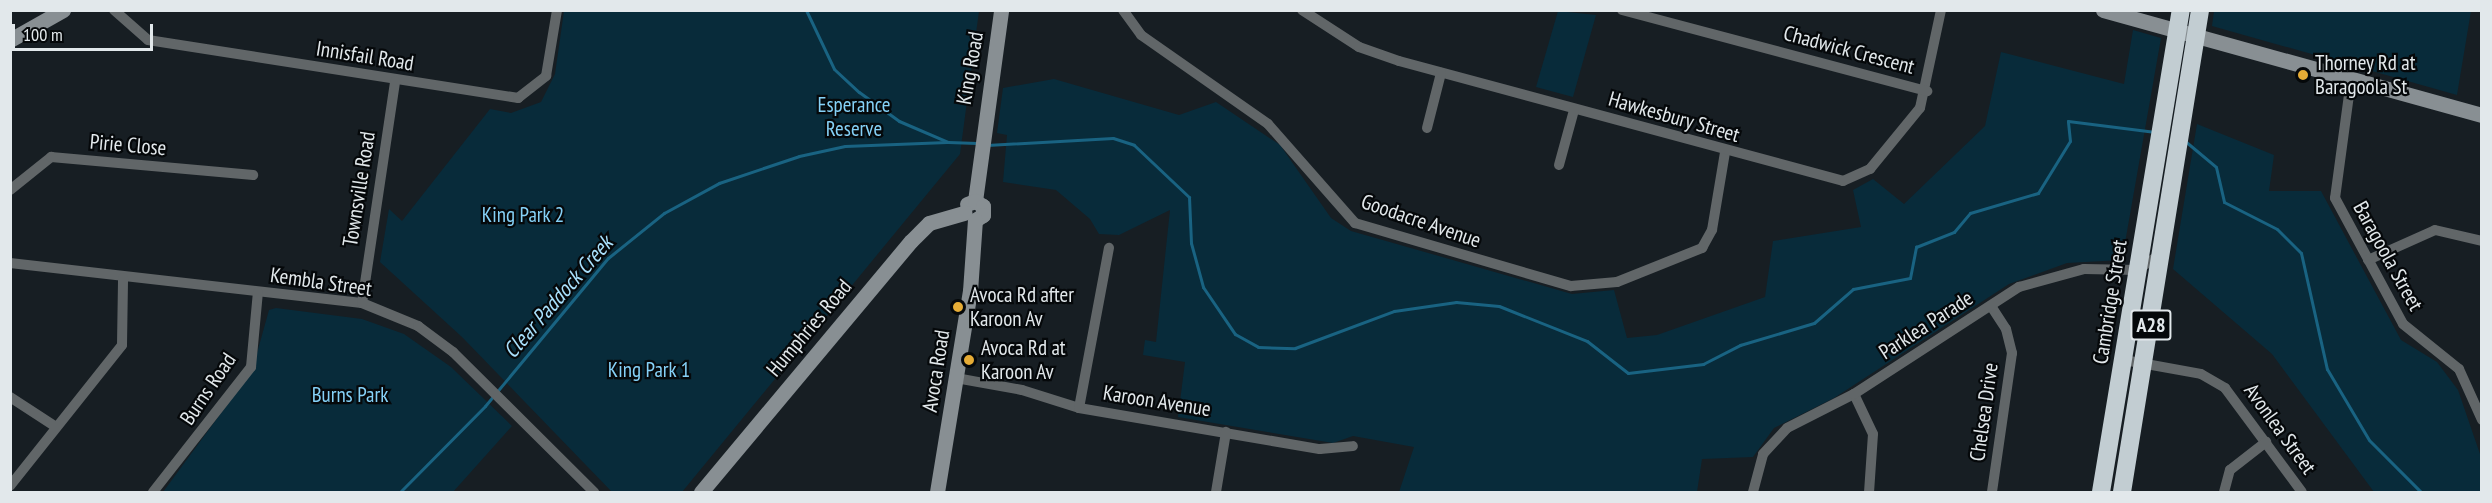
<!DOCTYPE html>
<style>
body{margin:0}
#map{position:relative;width:2492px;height:503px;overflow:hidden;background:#171e23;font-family:"PT Sans Narrow",sans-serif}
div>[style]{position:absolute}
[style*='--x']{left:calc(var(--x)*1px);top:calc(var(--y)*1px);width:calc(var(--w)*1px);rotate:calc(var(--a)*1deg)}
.green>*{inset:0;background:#082b3a}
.stream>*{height:3px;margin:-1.5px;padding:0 1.5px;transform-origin:1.5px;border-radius:1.5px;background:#196382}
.street>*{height:10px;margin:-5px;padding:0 5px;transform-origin:5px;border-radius:5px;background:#616668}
.secondary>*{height:15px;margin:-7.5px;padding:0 7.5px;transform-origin:7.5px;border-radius:7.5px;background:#888f93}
.highway>*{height:18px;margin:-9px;padding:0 9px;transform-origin:9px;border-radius:9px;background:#c2cdd2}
.dots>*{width:16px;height:16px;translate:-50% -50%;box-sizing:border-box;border:3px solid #05080a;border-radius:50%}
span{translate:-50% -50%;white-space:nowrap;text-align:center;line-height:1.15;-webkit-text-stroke:4.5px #05080a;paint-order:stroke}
.shield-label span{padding:2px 4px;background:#05080a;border:2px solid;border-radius:4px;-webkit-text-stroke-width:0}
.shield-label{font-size:20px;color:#e2e8eb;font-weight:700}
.street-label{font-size:21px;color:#e2e8eb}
.poi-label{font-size:21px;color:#e2e8eb}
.left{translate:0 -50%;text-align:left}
.park-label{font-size:21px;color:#85d1f7}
.water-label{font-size:22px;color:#a9e1fd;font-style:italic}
.frame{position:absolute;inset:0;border:12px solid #e2e8eb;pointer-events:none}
.scale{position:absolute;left:12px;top:24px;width:141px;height:27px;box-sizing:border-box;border:3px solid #e2e8eb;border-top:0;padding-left:8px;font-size:18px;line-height:21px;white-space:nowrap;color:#e2e8eb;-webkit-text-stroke:4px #05080a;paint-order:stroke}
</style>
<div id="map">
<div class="green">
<i style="clip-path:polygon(564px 11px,979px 11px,960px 154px,682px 492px,612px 492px,462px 337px,380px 262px,389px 209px,402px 221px,490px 109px,511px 113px,541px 102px,555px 74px)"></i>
<i style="clip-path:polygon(1558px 11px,1596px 15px,1573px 97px,1536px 87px)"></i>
<i style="clip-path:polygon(2214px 11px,2471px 11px,2457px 95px,2212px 26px)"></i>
<i style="clip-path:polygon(2133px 30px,2161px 38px,2122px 260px,2067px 263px,2009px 284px,1834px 398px,1774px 428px,1753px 457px,1702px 459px,1697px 492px,1399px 492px,1414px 447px,1353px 436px,1333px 443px,1178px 417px,1185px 362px,1143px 355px,1145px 340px,1156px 342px,1170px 210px,1119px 235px,1099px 234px,1090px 219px,1056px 190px,1003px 182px,1007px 135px,997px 133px,1003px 88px,1054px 79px,1179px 115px,1216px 102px,1280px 145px,1331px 218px,1351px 231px,1572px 294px,1614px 290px,1627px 338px,1657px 335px,1765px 297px,1773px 241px,1861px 227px,1853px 190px,1873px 179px,1904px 204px,1985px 126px,2001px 52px,2124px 84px)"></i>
<i style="clip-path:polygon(2197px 124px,2274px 155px,2269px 191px,2321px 191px,2401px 340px,2437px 362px,2458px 390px,2481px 457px,2481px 492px,2374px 492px,2272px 354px,2173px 269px)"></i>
<i style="clip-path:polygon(276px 308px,362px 319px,404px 334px,451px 367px,512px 426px,453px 492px,163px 492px,252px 371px,269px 310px)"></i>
</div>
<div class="stream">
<i style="--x:806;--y:10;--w:65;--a:64.6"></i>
<i style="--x:834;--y:69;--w:34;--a:43"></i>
<i style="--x:859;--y:92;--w:49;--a:35.9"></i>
<i style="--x:899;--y:121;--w:53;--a:23.2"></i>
<i style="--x:948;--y:142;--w:29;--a:2"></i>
<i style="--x:2185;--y:141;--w:40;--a:40"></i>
<i style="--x:2216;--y:167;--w:36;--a:77"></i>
<i style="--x:2224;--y:202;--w:59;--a:27"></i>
<i style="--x:2277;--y:229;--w:34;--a:45"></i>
<i style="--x:2301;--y:253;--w:119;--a:77.4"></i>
<i style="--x:2327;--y:369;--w:82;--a:59.4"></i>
<i style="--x:2369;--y:440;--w:74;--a:45"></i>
<i style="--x:987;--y:145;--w:126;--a:-3.2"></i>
<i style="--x:1113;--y:138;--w:22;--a:18"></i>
<i style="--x:1134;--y:145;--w:76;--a:43.4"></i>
<i style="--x:1189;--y:197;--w:46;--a:87.5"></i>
<i style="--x:1191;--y:243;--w:46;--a:74.7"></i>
<i style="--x:1203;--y:287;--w:57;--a:55.8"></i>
<i style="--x:1235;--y:334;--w:26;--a:29"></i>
<i style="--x:1258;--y:347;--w:37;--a:2"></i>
<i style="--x:1295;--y:348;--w:106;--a:-20.5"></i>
<i style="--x:1394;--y:311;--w:63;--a:-8.3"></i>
<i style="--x:1456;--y:302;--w:43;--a:5.3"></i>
<i style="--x:1499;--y:306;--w:95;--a:21.7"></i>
<i style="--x:1587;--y:341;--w:52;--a:38"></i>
<i style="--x:1628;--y:373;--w:76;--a:-6.8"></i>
<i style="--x:1703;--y:364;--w:42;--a:-27.2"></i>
<i style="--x:1740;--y:345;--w:77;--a:-16.6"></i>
<i style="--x:1814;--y:323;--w:52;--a:-41.1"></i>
<i style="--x:1853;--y:289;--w:58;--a:-10.9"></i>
<i style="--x:1910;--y:278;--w:32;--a:-79"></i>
<i style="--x:1916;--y:247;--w:41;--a:-21.5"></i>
<i style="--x:1954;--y:232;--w:25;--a:-50"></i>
<i style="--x:1970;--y:213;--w:71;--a:-16.4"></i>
<i style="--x:2038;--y:193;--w:61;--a:-58.4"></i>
<i style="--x:2070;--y:141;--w:20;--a:-96"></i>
<i style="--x:2068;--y:121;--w:88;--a:7.2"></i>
<i style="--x:400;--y:492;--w:121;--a:-45.3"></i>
<i style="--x:485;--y:406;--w:192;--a:-50.3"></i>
<i style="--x:608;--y:258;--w:72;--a:-38.8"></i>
<i style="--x:664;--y:213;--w:63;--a:-28.6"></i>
<i style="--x:719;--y:183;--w:84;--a:-18.6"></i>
<i style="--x:799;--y:156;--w:47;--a:-12.3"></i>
<i style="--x:845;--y:146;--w:102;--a:-2.2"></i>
</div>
<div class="street">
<i style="--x:114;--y:10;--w:45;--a:41.4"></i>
<i style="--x:148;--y:40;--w:375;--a:8.9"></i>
<i style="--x:518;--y:98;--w:36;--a:-38"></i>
<i style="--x:546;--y:76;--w:67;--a:-80.5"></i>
<i style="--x:1123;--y:10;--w:31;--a:54"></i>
<i style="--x:1141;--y:35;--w:155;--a:35"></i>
<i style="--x:1268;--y:124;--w:132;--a:48.7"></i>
<i style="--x:1355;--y:223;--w:225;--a:16.3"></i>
<i style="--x:1571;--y:286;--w:46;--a:-5"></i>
<i style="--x:1617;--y:282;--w:92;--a:-21.8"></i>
<i style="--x:1702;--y:248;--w:21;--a:-61"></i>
<i style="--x:1712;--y:230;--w:79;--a:-80.5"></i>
<i style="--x:1302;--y:10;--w:68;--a:33"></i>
<i style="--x:1359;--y:47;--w:42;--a:19.3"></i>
<i style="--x:1399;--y:61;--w:460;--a:15.1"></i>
<i style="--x:1843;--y:181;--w:30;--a:-24"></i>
<i style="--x:1870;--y:169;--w:79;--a:-50.7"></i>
<i style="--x:1920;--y:108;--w:100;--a:-77.9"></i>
<i style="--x:1622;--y:10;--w:316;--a:14.9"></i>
<i style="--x:2351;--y:80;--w:119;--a:97.7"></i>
<i style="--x:2335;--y:198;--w:143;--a:61.6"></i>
<i style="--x:2403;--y:324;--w:72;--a:38.8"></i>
<i style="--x:2459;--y:369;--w:56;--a:65.7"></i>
<i style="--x:1427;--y:128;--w:57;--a:-75.7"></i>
<i style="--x:1559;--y:165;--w:57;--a:-74.7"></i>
<i style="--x:10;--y:190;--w:53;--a:-38.8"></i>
<i style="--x:51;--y:157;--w:203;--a:5.1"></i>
<i style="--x:2368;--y:260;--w:73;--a:-24.1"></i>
<i style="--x:2435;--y:230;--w:48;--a:13.2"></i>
<i style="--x:10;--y:263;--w:354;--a:6.5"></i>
<i style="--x:362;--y:303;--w:61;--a:22.3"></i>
<i style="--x:418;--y:326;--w:44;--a:36.6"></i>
<i style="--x:453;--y:352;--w:199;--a:44.8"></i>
<i style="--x:362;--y:303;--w:224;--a:-81.5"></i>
<i style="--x:1991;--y:306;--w:27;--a:57"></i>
<i style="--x:2006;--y:329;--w:25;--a:76"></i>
<i style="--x:2012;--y:353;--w:140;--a:98.2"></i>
<i style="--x:2124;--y:360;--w:78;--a:10.3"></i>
<i style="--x:2201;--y:374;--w:28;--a:30"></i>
<i style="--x:2225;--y:388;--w:129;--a:53.5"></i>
<i style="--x:956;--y:378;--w:67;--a:10.3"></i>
<i style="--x:1022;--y:390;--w:60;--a:17.5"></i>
<i style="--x:1079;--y:408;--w:244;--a:9.7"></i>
<i style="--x:1320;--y:449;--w:33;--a:-5"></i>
<i style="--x:1854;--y:394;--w:44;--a:64.6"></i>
<i style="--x:1873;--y:434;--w:58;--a:93.9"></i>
<i style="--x:10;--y:397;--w:55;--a:33.1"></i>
<i style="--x:1079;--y:408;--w:163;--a:-79.4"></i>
<i style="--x:10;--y:486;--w:180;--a:-51.5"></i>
<i style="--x:122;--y:345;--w:67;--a:-89.1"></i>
<i style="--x:153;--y:492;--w:159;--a:-51.9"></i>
<i style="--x:251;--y:367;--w:75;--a:-84.7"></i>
<i style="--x:1216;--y:492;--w:61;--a:-80.5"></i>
<i style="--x:1753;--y:492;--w:39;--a:-75"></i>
<i style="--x:1763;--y:454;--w:35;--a:-47"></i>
<i style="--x:1787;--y:428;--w:75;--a:-26.9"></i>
<i style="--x:1854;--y:394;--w:197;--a:-33"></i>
<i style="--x:2019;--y:287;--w:67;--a:-15.5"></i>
<i style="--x:2084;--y:269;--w:53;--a:1.1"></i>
<i style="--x:2137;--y:270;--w:29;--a:-34"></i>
<i style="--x:2224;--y:492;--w:23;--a:-75"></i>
<i style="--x:2230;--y:470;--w:46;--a:-37.9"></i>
</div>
<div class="secondary">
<i style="--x:2103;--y:10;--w:393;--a:15.5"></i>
<i style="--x:10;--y:40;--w:61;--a:-29.5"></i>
<i style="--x:975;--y:201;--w:193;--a:-82.2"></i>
<i style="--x:967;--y:204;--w:9;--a:-21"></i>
<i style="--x:975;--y:201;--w:9;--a:32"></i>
<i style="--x:983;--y:206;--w:9;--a:90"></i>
<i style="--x:983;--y:215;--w:9;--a:148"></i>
<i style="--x:701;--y:492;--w:327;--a:-50.1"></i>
<i style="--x:911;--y:241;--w:25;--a:-45"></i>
<i style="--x:929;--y:223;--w:37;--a:-16"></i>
<i style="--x:937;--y:492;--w:204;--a:-80.7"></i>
<i style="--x:970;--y:291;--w:71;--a:-86"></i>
</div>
<div class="highway">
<i style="--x:2101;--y:492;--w:489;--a:-80.6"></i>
<i style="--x:2122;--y:492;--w:488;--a:-80.8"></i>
</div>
<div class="dots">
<i style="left:2303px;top:75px;background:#e6ac36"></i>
<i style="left:958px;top:307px;background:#e6ac36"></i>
<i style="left:969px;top:360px;background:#e6ac36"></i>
</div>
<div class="shield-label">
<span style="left:2151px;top:325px">A28</span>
</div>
<div class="street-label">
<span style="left:1849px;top:50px;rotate:15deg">Chadwick Crescent</span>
<span style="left:365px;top:56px;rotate:9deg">Innisfail Road</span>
<span style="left:970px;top:68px;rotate:-80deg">King Road</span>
<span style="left:1674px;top:117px;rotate:16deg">Hawkesbury Street</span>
<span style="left:128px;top:145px;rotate:5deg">Pirie Close</span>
<span style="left:359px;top:189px;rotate:-81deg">Townsville Road</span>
<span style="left:1421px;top:221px;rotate:19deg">Goodacre Avenue</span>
<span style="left:2388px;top:256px;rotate:61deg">Baragoola Street</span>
<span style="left:321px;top:282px;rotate:8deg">Kembla Street</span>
<span style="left:2110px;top:302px;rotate:-81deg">Cambridge Street</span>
<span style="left:1926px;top:325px;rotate:-33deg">Parklea Parade</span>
<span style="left:809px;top:328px;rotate:-50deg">Humphries Road</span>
<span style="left:936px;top:371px;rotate:-81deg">Avoca Road</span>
<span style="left:208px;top:389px;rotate:-56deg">Burns Road</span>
<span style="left:1157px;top:401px;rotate:9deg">Karoon Avenue</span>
<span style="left:1984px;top:412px;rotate:-82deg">Chelsea Drive</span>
<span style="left:2280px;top:429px;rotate:54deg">Avonlea Street</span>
</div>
<div class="poi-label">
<span class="left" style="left:2315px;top:75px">Thorney Rd at<br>Baragoola St</span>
<span class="left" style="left:970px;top:307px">Avoca Rd after<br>Karoon Av</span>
<span class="left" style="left:981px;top:360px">Avoca Rd at<br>Karoon Av</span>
</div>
<div class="park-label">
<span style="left:854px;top:117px">Esperance<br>Reserve</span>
<span style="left:523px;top:215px">King Park 2</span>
<span style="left:649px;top:370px">King Park 1</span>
<span style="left:350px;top:395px">Burns Park</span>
</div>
<div class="water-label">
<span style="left:558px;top:297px;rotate:-49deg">Clear Paddock Creek</span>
</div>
<div class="frame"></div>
<div class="scale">100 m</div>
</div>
